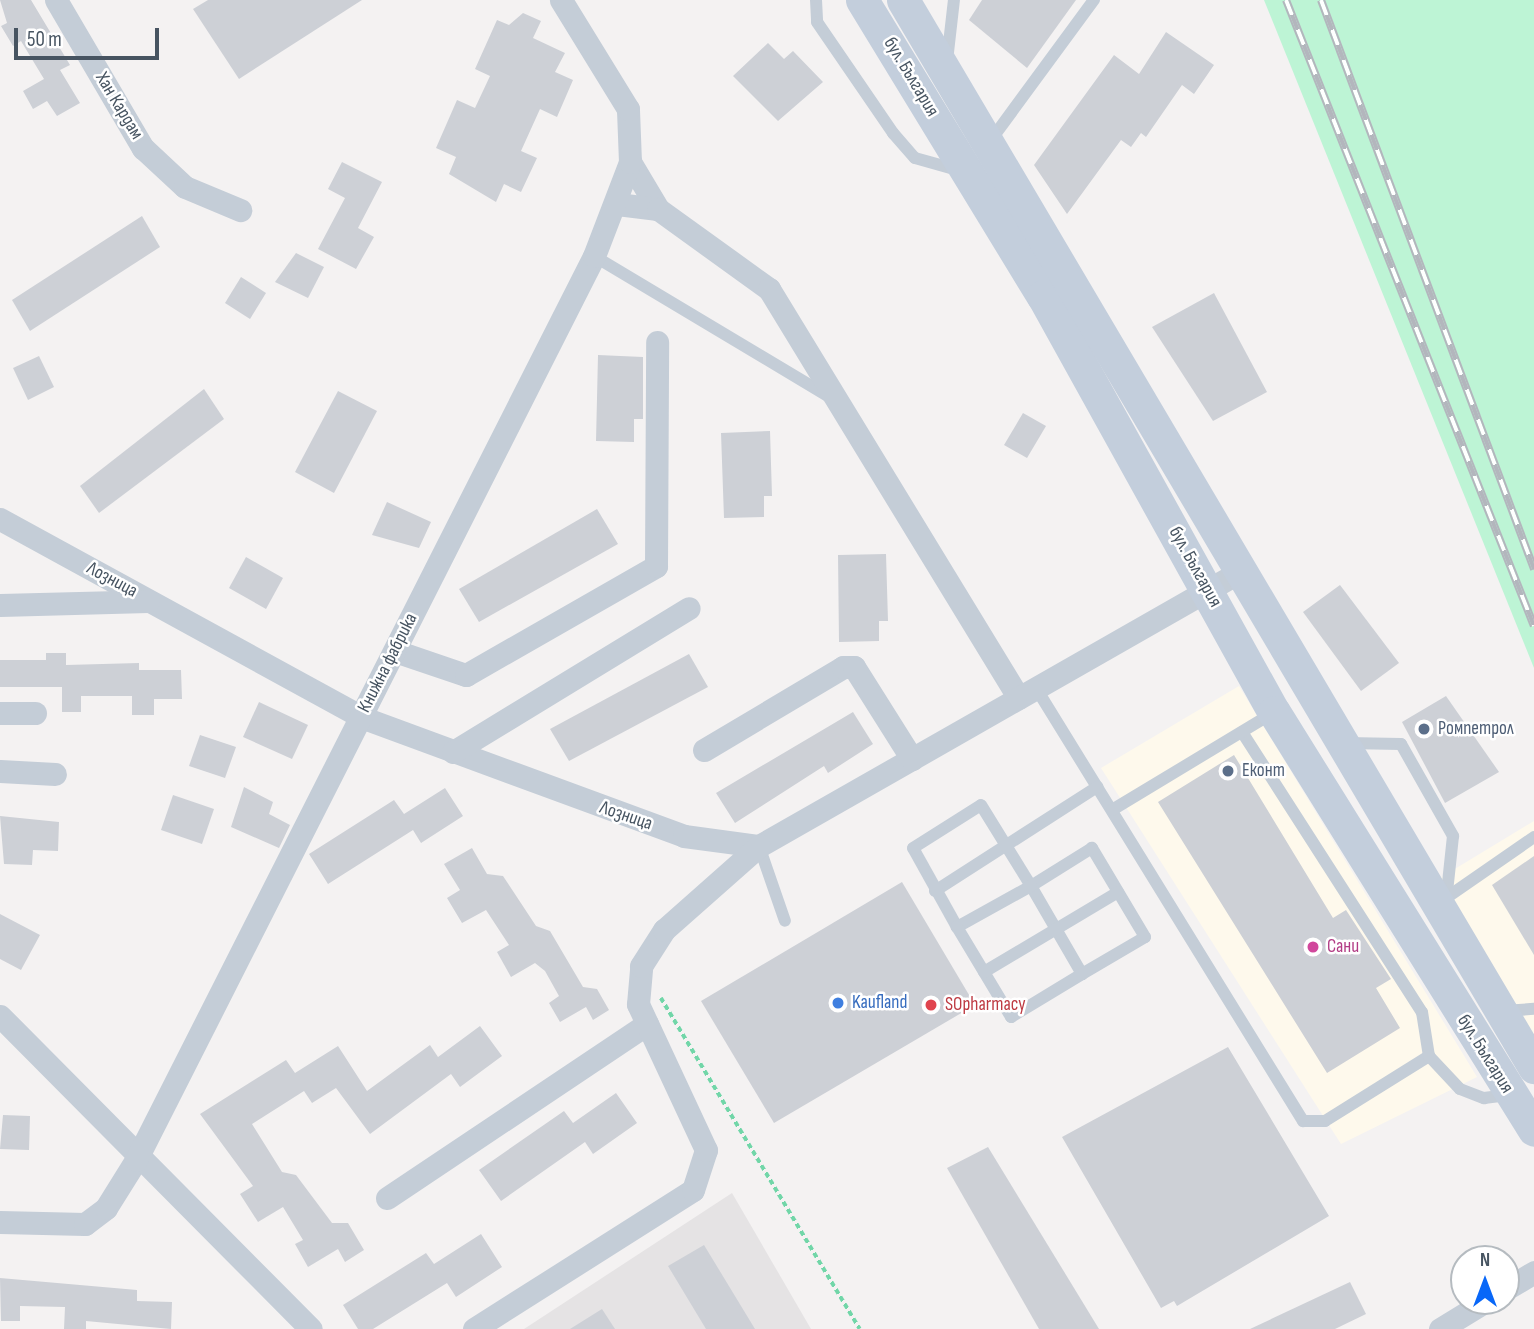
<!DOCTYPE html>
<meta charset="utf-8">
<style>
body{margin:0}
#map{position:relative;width:1534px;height:1329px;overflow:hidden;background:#f4f2f2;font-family:"Sofia Sans Condensed",sans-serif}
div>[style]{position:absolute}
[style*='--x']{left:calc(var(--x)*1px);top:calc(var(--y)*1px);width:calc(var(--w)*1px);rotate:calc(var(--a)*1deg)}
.commercial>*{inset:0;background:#fef9ec}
.education>*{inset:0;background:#e5e3e4}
.green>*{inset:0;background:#bdf4d5}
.building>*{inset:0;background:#cdd0d6}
.path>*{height:3.5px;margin-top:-1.75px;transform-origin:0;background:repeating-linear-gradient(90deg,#71d6a8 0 5px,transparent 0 8.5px)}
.lane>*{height:12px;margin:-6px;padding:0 6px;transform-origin:6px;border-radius:6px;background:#c4cdd7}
.street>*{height:23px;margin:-11.5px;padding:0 11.5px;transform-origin:11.5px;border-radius:11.5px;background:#c4cdd7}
.secondary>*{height:33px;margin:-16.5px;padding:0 16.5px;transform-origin:16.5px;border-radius:16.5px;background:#c3cedc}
.rail>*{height:8px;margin-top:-4px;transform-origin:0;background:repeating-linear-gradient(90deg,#fff 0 16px,#b3b6bd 0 32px);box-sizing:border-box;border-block:2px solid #b3b6bd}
.dots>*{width:19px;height:19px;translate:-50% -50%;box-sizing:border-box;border:4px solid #fff;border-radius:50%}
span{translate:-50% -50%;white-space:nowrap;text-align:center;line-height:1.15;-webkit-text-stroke:5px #fff;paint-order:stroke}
.street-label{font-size:19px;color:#475461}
.service-label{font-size:19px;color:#4e5e75}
.left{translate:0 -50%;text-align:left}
.hotel-label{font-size:19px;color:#b23c85}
.shop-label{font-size:19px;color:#366cbe}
.health-label{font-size:19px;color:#be3a42}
.north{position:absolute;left:1450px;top:1245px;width:70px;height:70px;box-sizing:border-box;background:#fff;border:2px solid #b5bbc0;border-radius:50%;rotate:0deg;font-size:19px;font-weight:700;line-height:28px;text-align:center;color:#475461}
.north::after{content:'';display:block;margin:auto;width:24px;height:32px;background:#0867f8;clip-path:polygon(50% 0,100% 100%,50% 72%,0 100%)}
.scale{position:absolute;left:14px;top:28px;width:145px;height:32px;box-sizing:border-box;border:4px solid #475461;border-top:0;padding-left:9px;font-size:21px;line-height:24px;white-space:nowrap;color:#475461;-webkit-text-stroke:5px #fff;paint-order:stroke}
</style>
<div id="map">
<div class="commercial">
<i style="clip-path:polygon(1239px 686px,1477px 1077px,1341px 1144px,1101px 768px)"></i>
<i style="clip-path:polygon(1534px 821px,1534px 1040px,1435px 881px)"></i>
</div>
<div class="education">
<i style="clip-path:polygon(732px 1193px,811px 1329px,524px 1329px)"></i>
</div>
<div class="green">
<i style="clip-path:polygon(1264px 0,1534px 0,1534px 668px)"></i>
</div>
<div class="building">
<i style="clip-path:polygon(0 0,31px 0,70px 65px,60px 70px,80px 103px,57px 116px,47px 101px,33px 109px,23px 91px,44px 79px,21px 41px,13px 46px,1px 26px,7px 23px)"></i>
<i style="clip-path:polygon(208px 0,362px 0,239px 79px,193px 9px)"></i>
<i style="clip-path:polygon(982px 0,1076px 0,1027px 68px,969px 20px)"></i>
<i style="clip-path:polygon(523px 13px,541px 21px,533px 38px,565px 53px,555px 72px,573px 80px,557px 117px,540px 109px,521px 151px,537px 158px,521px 192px,504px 184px,496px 202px,449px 174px,456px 157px,436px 148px,457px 100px,475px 108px,490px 76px,475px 69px,497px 20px,509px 25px)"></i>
<i style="clip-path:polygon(1166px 32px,1214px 65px,1194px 94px,1182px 85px,1146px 137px,1141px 133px,1131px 147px,1121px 140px,1067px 214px,1034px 165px,1114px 55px,1139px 74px)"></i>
<i style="clip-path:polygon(768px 43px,784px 59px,793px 51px,823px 82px,778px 121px,733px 76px)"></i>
<i style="clip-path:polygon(342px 162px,382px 182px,358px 228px,374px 237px,356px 269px,318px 249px,345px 198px,328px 189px)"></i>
<i style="clip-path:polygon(142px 216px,160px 247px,30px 331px,12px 300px)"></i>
<i style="clip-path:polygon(296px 253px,324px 267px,308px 298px,275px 282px)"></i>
<i style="clip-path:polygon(241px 277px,266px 293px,250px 319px,225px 303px)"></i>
<i style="clip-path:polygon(1214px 293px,1267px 392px,1213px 421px,1152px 327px)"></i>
<i style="clip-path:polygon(598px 355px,643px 357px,643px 419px,634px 419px,634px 442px,596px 441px)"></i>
<i style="clip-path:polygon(39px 356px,54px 387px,28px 400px,13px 368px)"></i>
<i style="clip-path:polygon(204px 389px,224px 419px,99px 513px,80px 486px)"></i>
<i style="clip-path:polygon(338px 391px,377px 411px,334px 493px,295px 472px)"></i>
<i style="clip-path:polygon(1023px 413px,1046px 426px,1027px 458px,1004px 445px)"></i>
<i style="clip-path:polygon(770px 431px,772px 496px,764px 496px,764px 517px,724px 518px,721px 433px)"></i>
<i style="clip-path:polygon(387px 502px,431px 522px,419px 548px,372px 535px)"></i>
<i style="clip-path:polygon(597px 509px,618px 544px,479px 622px,459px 589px)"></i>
<i style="clip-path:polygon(886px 554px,888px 621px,879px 621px,879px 641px,839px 642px,838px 555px)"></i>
<i style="clip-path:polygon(246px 557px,283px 578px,266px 609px,229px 588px)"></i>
<i style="clip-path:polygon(1340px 585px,1399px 663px,1361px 691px,1303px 612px)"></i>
<i style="clip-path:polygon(46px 653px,66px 653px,66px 665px,139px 663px,139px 670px,181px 670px,182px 699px,154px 699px,154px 715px,132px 715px,132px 696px,81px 696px,81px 712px,62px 712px,62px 687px,0 687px,0 660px,46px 660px)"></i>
<i style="clip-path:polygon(689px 654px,708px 687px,569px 761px,550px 729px)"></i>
<i style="clip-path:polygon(1446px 696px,1499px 772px,1445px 803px,1402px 722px)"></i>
<i style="clip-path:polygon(259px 702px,308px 725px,292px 759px,243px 737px)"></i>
<i style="clip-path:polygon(853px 712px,873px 744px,828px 773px,824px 766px,735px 823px,716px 793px)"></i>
<i style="clip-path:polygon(200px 735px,236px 747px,225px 778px,189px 766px)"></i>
<i style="clip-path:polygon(1234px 755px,1333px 918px,1346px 910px,1391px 979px,1376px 988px,1400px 1028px,1327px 1073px,1158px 802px)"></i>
<i style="clip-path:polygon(244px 787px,273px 802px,269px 814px,290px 825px,279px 848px,231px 827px)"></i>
<i style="clip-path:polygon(445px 788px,463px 816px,421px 843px,413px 830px,328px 884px,309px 854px,394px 800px,404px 814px)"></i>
<i style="clip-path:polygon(173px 795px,214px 809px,202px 844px,161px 830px)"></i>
<i style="clip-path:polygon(0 816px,59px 822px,58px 851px,33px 850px,32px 865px,4px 864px)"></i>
<i style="clip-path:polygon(472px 848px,487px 874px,503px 876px,536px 926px,550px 931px,583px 987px,597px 989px,609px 1010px,593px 1020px,586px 1007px,560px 1022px,549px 1003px,559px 996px,545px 971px,535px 963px,511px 977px,497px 952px,509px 945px,486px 910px,462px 923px,447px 898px,460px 890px,444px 864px)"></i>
<i style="clip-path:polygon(1534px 856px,1534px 955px,1492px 885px)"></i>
<i style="clip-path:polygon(902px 882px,975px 1005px,774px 1123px,701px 1001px)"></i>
<i style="clip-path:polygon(0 914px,40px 935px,21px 970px,0 959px)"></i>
<i style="clip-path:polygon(480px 1026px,502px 1056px,460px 1087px,451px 1074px,370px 1134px,336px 1088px,312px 1103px,304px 1091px,252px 1124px,282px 1172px,296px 1175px,332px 1223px,348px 1223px,364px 1250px,345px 1262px,338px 1249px,308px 1267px,295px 1244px,303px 1240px,283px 1207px,258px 1222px,240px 1194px,253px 1186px,200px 1114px,286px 1060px,295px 1073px,338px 1046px,367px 1091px,430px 1045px,438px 1057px)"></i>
<i style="clip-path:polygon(1228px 1047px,1329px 1216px,1177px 1306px,1174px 1301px,1161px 1308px,1062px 1137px)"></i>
<i style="clip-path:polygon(616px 1093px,637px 1123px,593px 1154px,585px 1142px,501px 1201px,479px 1170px,564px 1111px,573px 1123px)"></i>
<i style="clip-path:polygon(3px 1115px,30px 1116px,29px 1150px,0 1149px)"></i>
<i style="clip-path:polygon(988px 1147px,1099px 1329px,1039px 1329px,947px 1168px)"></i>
<i style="clip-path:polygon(481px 1234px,502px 1267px,456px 1297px,447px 1283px,373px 1329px,358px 1329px,343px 1305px,426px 1253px,434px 1264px)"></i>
<i style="clip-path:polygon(704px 1245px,755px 1329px,706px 1329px,668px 1266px)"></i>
<i style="clip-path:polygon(0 1278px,137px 1290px,137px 1301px,172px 1302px,171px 1329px,86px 1321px,86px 1329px,64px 1329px,65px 1307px,20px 1306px,20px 1321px,1px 1321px)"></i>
<i style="clip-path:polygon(1350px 1282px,1366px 1314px,1335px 1329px,1250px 1329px)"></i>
<i style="clip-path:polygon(602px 1309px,615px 1329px,570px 1329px)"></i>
</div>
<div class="path">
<i style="--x:661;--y:998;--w:386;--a:59"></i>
</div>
<div class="lane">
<i style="--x:816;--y:0;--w:22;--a:87"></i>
<i style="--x:817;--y:22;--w:135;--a:55.6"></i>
<i style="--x:893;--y:133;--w:33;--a:49"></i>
<i style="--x:915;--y:158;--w:45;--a:15.6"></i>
<i style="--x:947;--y:61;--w:61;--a:-83.5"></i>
<i style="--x:991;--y:140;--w:174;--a:-53.7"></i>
<i style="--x:594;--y:256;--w:276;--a:30.9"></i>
<i style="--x:1036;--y:688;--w:509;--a:58.34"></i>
<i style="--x:1303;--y:1121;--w:22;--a:0"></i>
<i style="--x:1325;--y:1121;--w:123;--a:-32"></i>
<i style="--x:1242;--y:732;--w:333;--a:57.3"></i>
<i style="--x:1422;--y:1012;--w:45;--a:81"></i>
<i style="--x:1429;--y:1056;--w:45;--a:46.8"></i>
<i style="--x:1460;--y:1089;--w:26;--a:21"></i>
<i style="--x:1484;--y:1098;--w:24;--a:-7"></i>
<i style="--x:1346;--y:743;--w:55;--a:1"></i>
<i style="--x:1401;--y:744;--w:106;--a:60.5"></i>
<i style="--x:1453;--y:836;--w:66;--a:96.1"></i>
<i style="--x:1112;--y:810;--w:188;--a:-31.1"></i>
<i style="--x:759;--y:846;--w:79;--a:70.9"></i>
<i style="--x:935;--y:891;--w:193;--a:-32.7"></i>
<i style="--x:1446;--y:898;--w:107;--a:-34.7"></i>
<i style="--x:957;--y:927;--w:90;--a:-119.1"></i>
<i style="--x:913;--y:848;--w:80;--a:-32.3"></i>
<i style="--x:981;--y:805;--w:95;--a:58.3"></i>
<i style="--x:1031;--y:886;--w:102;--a:59.9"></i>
<i style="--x:1082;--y:974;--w:73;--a:-30.4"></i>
<i style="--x:1145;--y:937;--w:104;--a:-120.8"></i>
<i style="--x:1092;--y:848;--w:72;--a:148.1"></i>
<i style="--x:1031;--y:886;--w:85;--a:151"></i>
<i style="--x:957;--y:927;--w:105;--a:59"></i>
<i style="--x:1011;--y:1017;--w:83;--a:-31.2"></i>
<i style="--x:984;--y:972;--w:156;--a:-30.8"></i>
<i style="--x:1503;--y:1011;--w:31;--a:-4"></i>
</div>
<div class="street">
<i style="--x:56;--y:0;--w:172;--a:59.6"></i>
<i style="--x:143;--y:148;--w:57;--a:42.9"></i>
<i style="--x:185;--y:187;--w:60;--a:22.7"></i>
<i style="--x:630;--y:162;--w:55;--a:59.2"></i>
<i style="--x:617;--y:204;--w:41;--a:7"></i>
<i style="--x:658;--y:209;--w:137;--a:35.8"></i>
<i style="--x:769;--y:289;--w:479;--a:58.6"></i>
<i style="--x:0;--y:519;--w:412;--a:28.7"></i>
<i style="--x:361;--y:717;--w:344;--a:20.2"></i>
<i style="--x:684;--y:836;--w:76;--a:7.6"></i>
<i style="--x:759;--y:846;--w:557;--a:-29.69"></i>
<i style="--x:0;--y:605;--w:148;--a:-1.5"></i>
<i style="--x:395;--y:651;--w:75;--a:18.7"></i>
<i style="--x:466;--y:675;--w:219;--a:-29.8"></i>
<i style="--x:656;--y:566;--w:224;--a:-89.7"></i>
<i style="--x:0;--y:713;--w:35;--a:0"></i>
<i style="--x:704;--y:750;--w:162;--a:-30.8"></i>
<i style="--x:843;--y:667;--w:11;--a:0"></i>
<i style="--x:854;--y:667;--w:109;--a:57.8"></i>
<i style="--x:453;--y:752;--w:276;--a:-31.4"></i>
<i style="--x:0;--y:771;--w:55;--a:3.1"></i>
<i style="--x:0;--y:1016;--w:441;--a:45.2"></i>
<i style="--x:387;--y:1198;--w:313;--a:-33.8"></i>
<i style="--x:0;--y:1222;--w:85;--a:1.3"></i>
<i style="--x:85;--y:1224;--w:26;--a:-37"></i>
<i style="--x:106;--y:1208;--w:57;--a:-58"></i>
<i style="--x:136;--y:1160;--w:1013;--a:-63.13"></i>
<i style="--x:594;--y:256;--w:101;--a:-69"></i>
<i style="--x:630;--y:162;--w:53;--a:-92.2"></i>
<i style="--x:628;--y:109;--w:128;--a:-121.6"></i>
<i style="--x:1506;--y:1289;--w:33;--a:-31"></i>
<i style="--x:474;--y:1329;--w:259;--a:-32.4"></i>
<i style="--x:693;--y:1190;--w:42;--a:-72"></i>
<i style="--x:706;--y:1150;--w:161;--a:-115"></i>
<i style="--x:638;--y:1004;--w:38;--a:-85"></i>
<i style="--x:641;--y:966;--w:43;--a:-57.4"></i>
<i style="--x:664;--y:930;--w:127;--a:-41.5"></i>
<i style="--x:1440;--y:1329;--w:54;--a:-31.3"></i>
</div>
<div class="secondary">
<i style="--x:862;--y:0;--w:347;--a:58.6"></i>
<i style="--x:1043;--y:296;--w:476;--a:61"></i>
<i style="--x:1274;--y:712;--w:492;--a:58.1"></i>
<i style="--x:903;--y:0;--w:1240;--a:59.4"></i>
</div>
<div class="rail">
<i style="--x:1286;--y:0;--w:673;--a:68.39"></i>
<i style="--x:1321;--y:0;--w:608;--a:69.48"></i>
</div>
<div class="dots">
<i style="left:1424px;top:729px;background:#5c6f8a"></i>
<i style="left:1228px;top:771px;background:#5c6f8a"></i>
<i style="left:1313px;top:947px;background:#d1479c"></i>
<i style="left:838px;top:1003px;background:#3f7fe0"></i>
<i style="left:931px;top:1005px;background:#e0444e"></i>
</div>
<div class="street-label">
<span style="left:911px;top:77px;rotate:59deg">бул. България</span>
<span style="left:119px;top:106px;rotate:59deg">Хан Кардам</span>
<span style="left:1195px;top:567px;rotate:61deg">бул. България</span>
<span style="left:112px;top:580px;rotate:28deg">Лозница</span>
<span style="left:388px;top:663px;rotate:-63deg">Книжна фабрика</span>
<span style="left:626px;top:816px;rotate:19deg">Лозница</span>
<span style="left:1485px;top:1054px;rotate:58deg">бул. България</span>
</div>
<div class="service-label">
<span class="left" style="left:1438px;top:729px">Ромпетрол</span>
<span class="left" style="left:1242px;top:771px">Еконт</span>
</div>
<div class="hotel-label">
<span class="left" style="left:1327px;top:947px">Сани</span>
</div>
<div class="shop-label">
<span class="left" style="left:852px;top:1003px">Kaufland</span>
</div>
<div class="health-label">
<span class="left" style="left:945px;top:1005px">SOpharmacy</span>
</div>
<div class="north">N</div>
<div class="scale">50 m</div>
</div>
